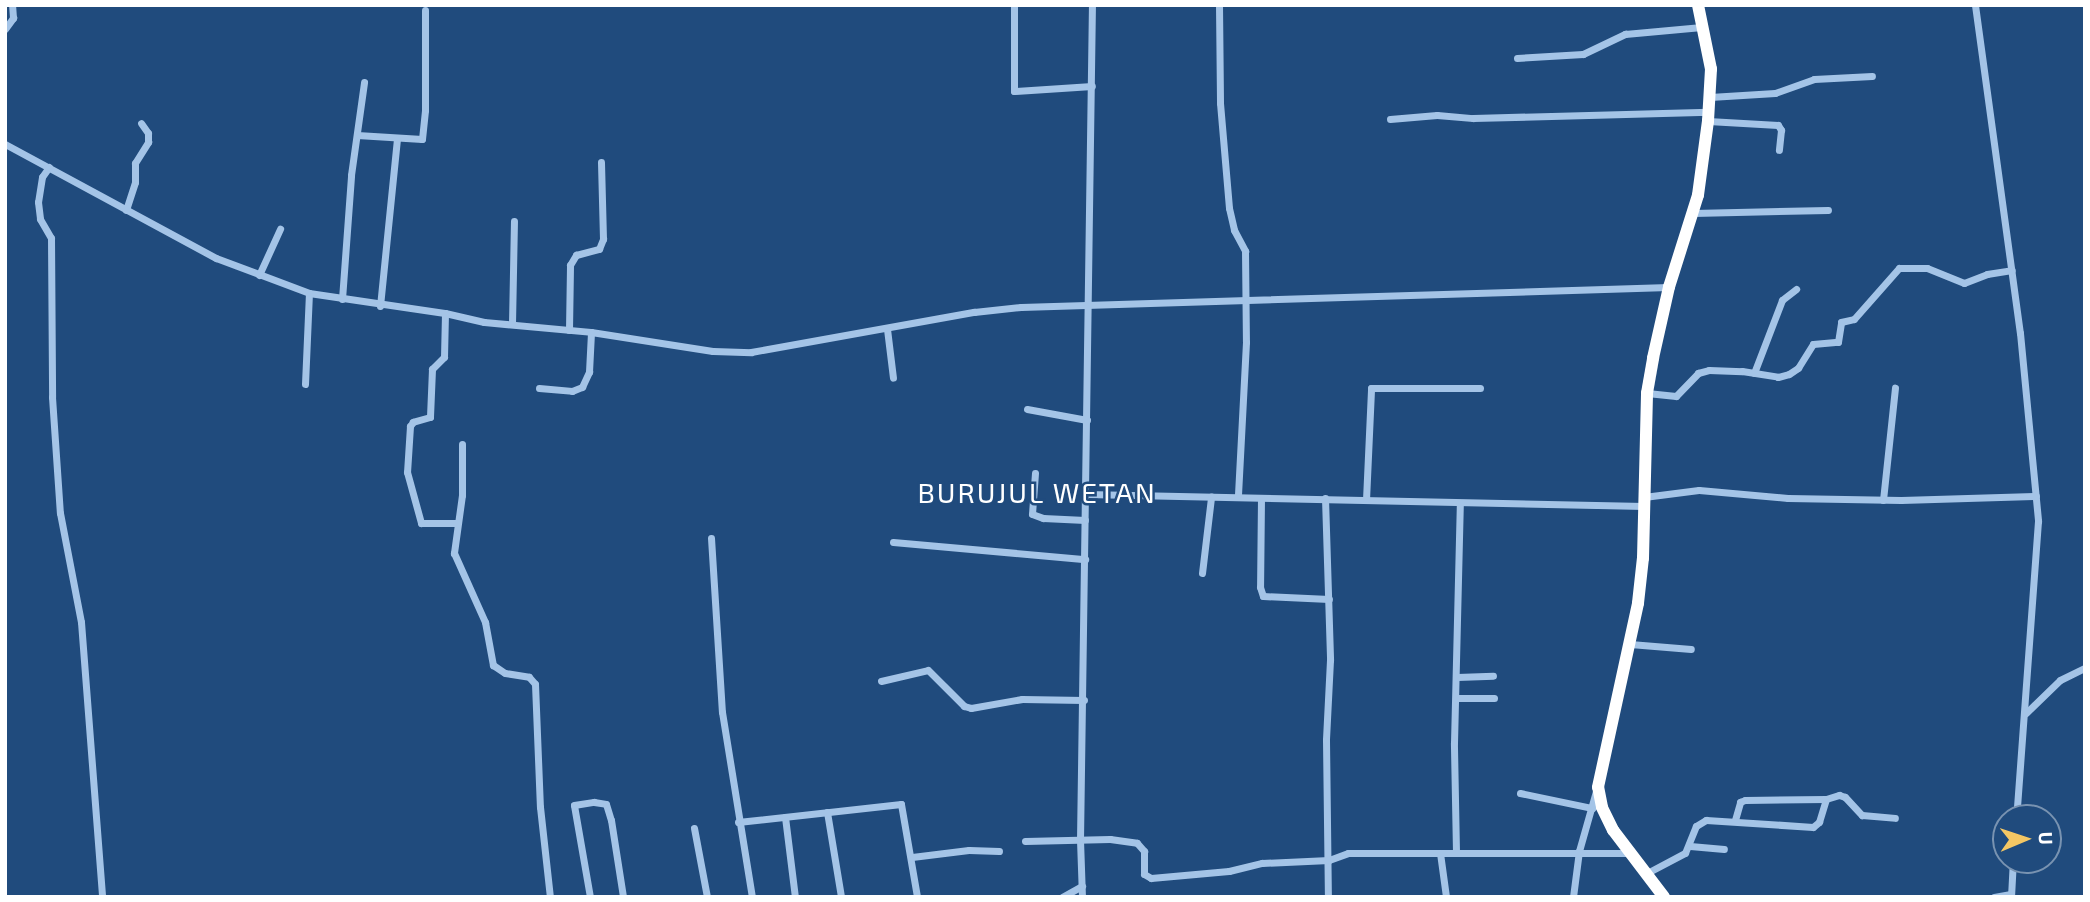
<!DOCTYPE html>
<style>
body{margin:0}
#map{position:relative;width:2090px;height:902px;overflow:hidden;background:#204b7d;font-family:"Exo 2",sans-serif}
div>[style]{position:absolute}
[style*='--x']{left:calc(var(--x)*1px);top:calc(var(--y)*1px);width:calc(var(--w)*1px);rotate:calc(var(--a)*1deg)}
.street>*{height:7px;margin:-3.5px;padding:0 3.5px;transform-origin:3.5px;border-radius:3.5px;background:#a4c4e7}
.highway>*{height:12px;margin:-6px;padding:0 6px;transform-origin:6px;border-radius:6px;background:#fff}
span{translate:-50% -50%;white-space:nowrap;text-align:center;line-height:1.15;-webkit-text-stroke:5px #204b7d;paint-order:stroke}
.quarter-label{font-size:28px;color:#fff;letter-spacing:2px}
.frame{position:absolute;inset:0;border:7px solid #fff;pointer-events:none}
.north{position:absolute;left:1992px;top:804px;width:70px;height:70px;box-sizing:border-box;background:#204b7d;border:2px solid #7993b1;border-radius:50%;rotate:88deg;font-size:19px;font-weight:700;line-height:28px;text-align:center;color:#fff}
.north::after{content:'';display:block;margin:auto;width:24px;height:32px;background:#f4c764;clip-path:polygon(50% 0,100% 100%,50% 72%,0 100%)}
</style>
<div id="map">
<div class="street">
<i style="--x:1014;--y:5;--w:86;--a:90"></i>
<i style="--x:1014;--y:91;--w:78;--a:-3.7"></i>
<i style="--x:1219;--y:5;--w:98;--a:89.4"></i>
<i style="--x:1220;--y:103;--w:105;--a:85.1"></i>
<i style="--x:1229;--y:208;--w:23;--a:77"></i>
<i style="--x:1234;--y:230;--w:24;--a:62"></i>
<i style="--x:1245;--y:251;--w:91;--a:89.4"></i>
<i style="--x:1246;--y:342;--w:155;--a:93"></i>
<i style="--x:1975;--y:5;--w:331;--a:82.2"></i>
<i style="--x:2020;--y:333;--w:189;--a:84.5"></i>
<i style="--x:2038;--y:521;--w:298;--a:94.2"></i>
<i style="--x:5;--y:29;--w:14;--a:-54"></i>
<i style="--x:13;--y:18;--w:13;--a:-94"></i>
<i style="--x:1517;--y:58;--w:66;--a:-3.5"></i>
<i style="--x:1583;--y:54;--w:47;--a:-25.5"></i>
<i style="--x:1625;--y:34;--w:77;--a:-5.2"></i>
<i style="--x:1710;--y:97;--w:65;--a:-3.5"></i>
<i style="--x:1775;--y:93;--w:41;--a:-19.7"></i>
<i style="--x:1814;--y:79;--w:58;--a:-3"></i>
<i style="--x:1390;--y:119;--w:47;--a:-4.9"></i>
<i style="--x:1437;--y:115;--w:36;--a:5"></i>
<i style="--x:1473;--y:118;--w:236;--a:-1.5"></i>
<i style="--x:1708;--y:121;--w:70;--a:3.3"></i>
<i style="--x:1778;--y:125;--w:6;--a:59"></i>
<i style="--x:1781;--y:130;--w:20;--a:96"></i>
<i style="--x:357;--y:135;--w:65;--a:3.5"></i>
<i style="--x:422;--y:139;--w:29;--a:-84"></i>
<i style="--x:425;--y:110;--w:100;--a:-90"></i>
<i style="--x:5;--y:144;--w:240;--a:28.4"></i>
<i style="--x:216;--y:258;--w:99;--a:20.6"></i>
<i style="--x:309;--y:293;--w:137;--a:8.4"></i>
<i style="--x:445;--y:313;--w:40;--a:13"></i>
<i style="--x:484;--y:322;--w:107;--a:5.3"></i>
<i style="--x:591;--y:332;--w:123;--a:8.9"></i>
<i style="--x:713;--y:351;--w:38;--a:2"></i>
<i style="--x:751;--y:352;--w:227;--a:-10.2"></i>
<i style="--x:974;--y:312;--w:47;--a:-6.1"></i>
<i style="--x:1021;--y:307;--w:648;--a:-1.77"></i>
<i style="--x:49;--y:167;--w:12;--a:125"></i>
<i style="--x:42;--y:177;--w:25;--a:99"></i>
<i style="--x:38;--y:202;--w:17;--a:83"></i>
<i style="--x:40;--y:219;--w:22;--a:60"></i>
<i style="--x:51;--y:238;--w:159;--a:89.6"></i>
<i style="--x:52;--y:397;--w:116;--a:86.1"></i>
<i style="--x:60;--y:513;--w:111;--a:79.1"></i>
<i style="--x:81;--y:622;--w:276;--a:85.6"></i>
<i style="--x:126;--y:210;--w:29;--a:-72"></i>
<i style="--x:135;--y:182;--w:19;--a:-90"></i>
<i style="--x:135;--y:163;--w:25;--a:-58"></i>
<i style="--x:148;--y:142;--w:9;--a:-90"></i>
<i style="--x:148;--y:133;--w:12;--a:-125"></i>
<i style="--x:1693;--y:213;--w:135;--a:-1.3"></i>
<i style="--x:259;--y:275;--w:51;--a:-65.5"></i>
<i style="--x:342;--y:299;--w:124;--a:-85.8"></i>
<i style="--x:351;--y:175;--w:94;--a:-82"></i>
<i style="--x:380;--y:306;--w:167;--a:-84.2"></i>
<i style="--x:445;--y:313;--w:44;--a:91.3"></i>
<i style="--x:444;--y:357;--w:17;--a:135"></i>
<i style="--x:432;--y:369;--w:48;--a:92.4"></i>
<i style="--x:430;--y:417;--w:18;--a:164"></i>
<i style="--x:413;--y:422;--w:5;--a:127"></i>
<i style="--x:410;--y:426;--w:46;--a:93.7"></i>
<i style="--x:407;--y:472;--w:53;--a:74.6"></i>
<i style="--x:421;--y:523;--w:36;--a:0"></i>
<i style="--x:512;--y:324;--w:103;--a:-88.9"></i>
<i style="--x:887;--y:329;--w:49;--a:83"></i>
<i style="--x:569;--y:330;--w:65;--a:-89.1"></i>
<i style="--x:570;--y:265;--w:12;--a:-59"></i>
<i style="--x:576;--y:255;--w:24;--a:-15"></i>
<i style="--x:599;--y:249;--w:11;--a:-68"></i>
<i style="--x:603;--y:239;--w:77;--a:-91.5"></i>
<i style="--x:1754;--y:373;--w:78;--a:-69"></i>
<i style="--x:1782;--y:300;--w:18;--a:-38"></i>
<i style="--x:305;--y:384;--w:91;--a:-87.5"></i>
<i style="--x:539;--y:388;--w:33;--a:5"></i>
<i style="--x:572;--y:391;--w:11;--a:-22"></i>
<i style="--x:582;--y:387;--w:17;--a:-65"></i>
<i style="--x:589;--y:372;--w:40;--a:-87.1"></i>
<i style="--x:1647;--y:393;--w:29;--a:6"></i>
<i style="--x:1676;--y:396;--w:32;--a:-46"></i>
<i style="--x:1698;--y:373;--w:11;--a:-15"></i>
<i style="--x:1709;--y:370;--w:33;--a:2"></i>
<i style="--x:1742;--y:371;--w:36;--a:9"></i>
<i style="--x:1778;--y:377;--w:11;--a:-15"></i>
<i style="--x:1789;--y:374;--w:11;--a:-34"></i>
<i style="--x:1798;--y:368;--w:28;--a:-58"></i>
<i style="--x:1813;--y:344;--w:25;--a:-5"></i>
<i style="--x:1838;--y:342;--w:20;--a:-81"></i>
<i style="--x:1841;--y:322;--w:13;--a:-13"></i>
<i style="--x:1854;--y:319;--w:68;--a:-48.6"></i>
<i style="--x:1899;--y:268;--w:28;--a:0"></i>
<i style="--x:1927;--y:268;--w:40;--a:22"></i>
<i style="--x:1964;--y:283;--w:25;--a:-21"></i>
<i style="--x:1987;--y:274;--w:25;--a:-9"></i>
<i style="--x:1027;--y:409;--w:61;--a:10.4"></i>
<i style="--x:462;--y:444;--w:51;--a:90"></i>
<i style="--x:462;--y:495;--w:59;--a:97.9"></i>
<i style="--x:454;--y:553;--w:76;--a:65.8"></i>
<i style="--x:485;--y:622;--w:44;--a:79.5"></i>
<i style="--x:493;--y:665;--w:14;--a:34"></i>
<i style="--x:505;--y:673;--w:24;--a:9"></i>
<i style="--x:529;--y:677;--w:9;--a:49"></i>
<i style="--x:535;--y:684;--w:123;--a:87.7"></i>
<i style="--x:540;--y:807;--w:91;--a:83.7"></i>
<i style="--x:1035;--y:473;--w:41;--a:94.2"></i>
<i style="--x:1032;--y:514;--w:12;--a:20"></i>
<i style="--x:1043;--y:518;--w:42;--a:2.7"></i>
<i style="--x:1086;--y:494;--w:558;--a:1.23"></i>
<i style="--x:1644;--y:497;--w:55;--a:-7.3"></i>
<i style="--x:1699;--y:490;--w:89;--a:5.1"></i>
<i style="--x:1788;--y:498;--w:113;--a:1"></i>
<i style="--x:1901;--y:500;--w:135;--a:-1.7"></i>
<i style="--x:1261;--y:498;--w:89;--a:90.6"></i>
<i style="--x:1260;--y:587;--w:9;--a:72"></i>
<i style="--x:1263;--y:596;--w:66;--a:2.6"></i>
<i style="--x:1325;--y:498;--w:162;--a:88.2"></i>
<i style="--x:1330;--y:660;--w:80;--a:92.9"></i>
<i style="--x:1326;--y:740;--w:157;--a:89.3"></i>
<i style="--x:1366;--y:500;--w:112;--a:-87.4"></i>
<i style="--x:1371;--y:388;--w:109;--a:0"></i>
<i style="--x:1883;--y:500;--w:113;--a:-83.9"></i>
<i style="--x:711;--y:538;--w:174;--a:86.4"></i>
<i style="--x:722;--y:712;--w:187;--a:80.8"></i>
<i style="--x:893;--y:542;--w:193;--a:5.1"></i>
<i style="--x:1202;--y:573;--w:77;--a:-83.2"></i>
<i style="--x:1630;--y:644;--w:61;--a:4.7"></i>
<i style="--x:1457;--y:677;--w:36;--a:-2"></i>
<i style="--x:881;--y:681;--w:48;--a:-13.2"></i>
<i style="--x:928;--y:670;--w:51;--a:45"></i>
<i style="--x:964;--y:706;--w:7;--a:16"></i>
<i style="--x:971;--y:708;--w:52;--a:-10"></i>
<i style="--x:1022;--y:699;--w:62;--a:0.9"></i>
<i style="--x:1457;--y:698;--w:37;--a:0"></i>
<i style="--x:2026;--y:713;--w:47;--a:-44.1"></i>
<i style="--x:2060;--y:680;--w:28;--a:-26"></i>
<i style="--x:1520;--y:793;--w:74;--a:11.8"></i>
<i style="--x:827;--y:812;--w:86;--a:80.6"></i>
<i style="--x:785;--y:817;--w:81;--a:82.9"></i>
<i style="--x:1735;--y:820;--w:19;--a:-74"></i>
<i style="--x:1740;--y:802;--w:5;--a:-22"></i>
<i style="--x:1745;--y:800;--w:81;--a:-0.7"></i>
<i style="--x:738;--y:822;--w:164;--a:-6.3"></i>
<i style="--x:901;--y:804;--w:94;--a:80.2"></i>
<i style="--x:694;--y:828;--w:70;--a:79.3"></i>
<i style="--x:1025;--y:841;--w:85;--a:-1.3"></i>
<i style="--x:1110;--y:839;--w:27;--a:8"></i>
<i style="--x:1137;--y:843;--w:11;--a:49"></i>
<i style="--x:1144;--y:851;--w:23;--a:90"></i>
<i style="--x:1144;--y:874;--w:8;--a:30"></i>
<i style="--x:1151;--y:878;--w:78;--a:-5.1"></i>
<i style="--x:1229;--y:871;--w:34;--a:-14"></i>
<i style="--x:1262;--y:863;--w:67;--a:-2.6"></i>
<i style="--x:1329;--y:860;--w:20;--a:-20"></i>
<i style="--x:1348;--y:853;--w:281;--a:0"></i>
<i style="--x:1690;--y:846;--w:34;--a:5"></i>
<i style="--x:1456;--y:852;--w:109;--a:-91.1"></i>
<i style="--x:1454;--y:743;--w:240;--a:-88.6"></i>
<i style="--x:1440;--y:853;--w:44;--a:82.2"></i>
<i style="--x:912;--y:857;--w:57;--a:-7"></i>
<i style="--x:969;--y:850;--w:30;--a:2"></i>
<i style="--x:1647;--y:873;--w:43;--a:-27.8"></i>
<i style="--x:1685;--y:853;--w:29;--a:-68"></i>
<i style="--x:1696;--y:826;--w:12;--a:-31"></i>
<i style="--x:1706;--y:820;--w:107;--a:3.7"></i>
<i style="--x:1813;--y:827;--w:8;--a:-40"></i>
<i style="--x:1819;--y:822;--w:24;--a:-73"></i>
<i style="--x:1826;--y:799;--w:14;--a:-17"></i>
<i style="--x:1839;--y:795;--w:6;--a:18"></i>
<i style="--x:1845;--y:797;--w:25;--a:47"></i>
<i style="--x:1862;--y:815;--w:33;--a:5"></i>
<i style="--x:590;--y:897;--w:93;--a:-99.9"></i>
<i style="--x:574;--y:805;--w:20;--a:-9"></i>
<i style="--x:594;--y:802;--w:12;--a:9"></i>
<i style="--x:606;--y:804;--w:17;--a:73"></i>
<i style="--x:611;--y:820;--w:78;--a:81.1"></i>
<i style="--x:1062;--y:897;--w:23;--a:-29"></i>
<i style="--x:1082;--y:897;--w:57;--a:-92"></i>
<i style="--x:1080;--y:840;--w:835;--a:-89.18"></i>
<i style="--x:1573;--y:897;--w:46;--a:-82.6"></i>
<i style="--x:1579;--y:851;--w:62;--a:-74.2"></i>
<i style="--x:1994;--y:897;--w:17;--a:-10"></i>
<i style="--x:2011;--y:897;--w:37;--a:-87"></i>
</div>
<div class="highway">
<i style="--x:1664;--y:897;--w:84;--a:-127.3"></i>
<i style="--x:1613;--y:830;--w:25;--a:-116"></i>
<i style="--x:1602;--y:807;--w:20;--a:-101"></i>
<i style="--x:1598;--y:787;--w:188;--a:-77.7"></i>
<i style="--x:1638;--y:603;--w:45;--a:-83.7"></i>
<i style="--x:1643;--y:558;--w:165;--a:-88.6"></i>
<i style="--x:1647;--y:393;--w:36;--a:-80"></i>
<i style="--x:1653;--y:358;--w:73;--a:-77.3"></i>
<i style="--x:1669;--y:287;--w:96;--a:-72.5"></i>
<i style="--x:1698;--y:195;--w:75;--a:-82.3"></i>
<i style="--x:1708;--y:121;--w:52;--a:-86.7"></i>
<i style="--x:1711;--y:69;--w:65;--a:-101.5"></i>
</div>
<div class="quarter-label">
<span style="left:1037px;top:492px">BURUJUL WETAN</span>
</div>
<div class="frame"></div>
<div class="north">U</div>
</div>
